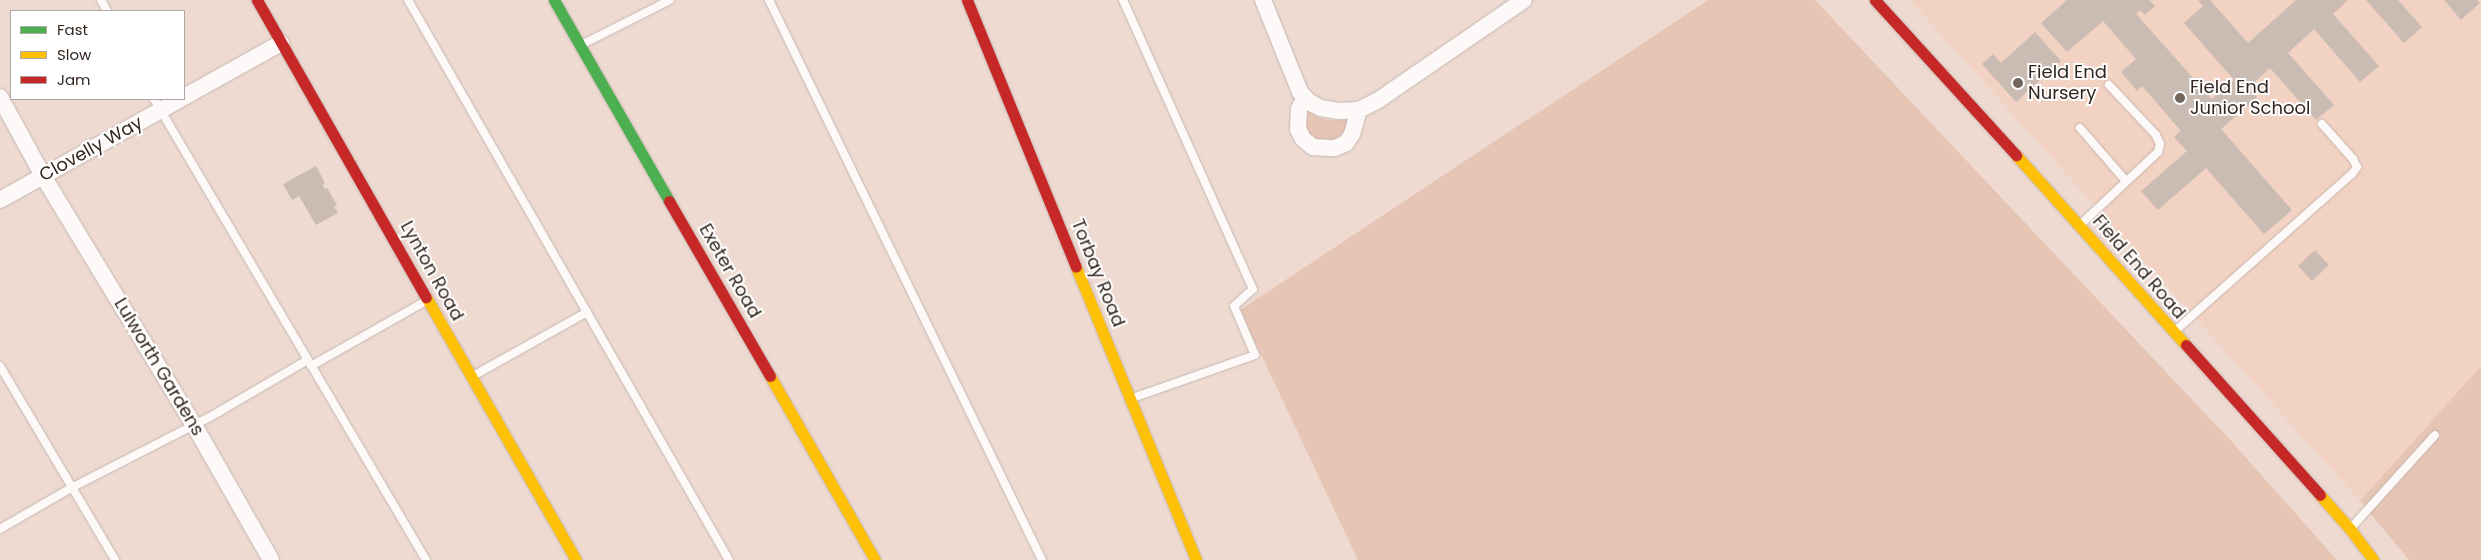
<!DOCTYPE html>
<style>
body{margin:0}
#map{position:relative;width:2481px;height:560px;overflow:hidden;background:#eedad1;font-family:Poppins,sans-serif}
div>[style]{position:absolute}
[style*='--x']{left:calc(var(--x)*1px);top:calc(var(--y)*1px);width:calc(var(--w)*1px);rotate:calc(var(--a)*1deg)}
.built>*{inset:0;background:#f2d2c2}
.green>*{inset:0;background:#e6c5b5}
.building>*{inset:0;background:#cabbb3}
.roads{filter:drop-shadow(0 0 1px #c6b7b0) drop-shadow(0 0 1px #c6b7b0)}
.lane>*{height:8px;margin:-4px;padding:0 4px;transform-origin:4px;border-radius:4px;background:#fcf9f8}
.street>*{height:16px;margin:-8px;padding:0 8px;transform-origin:8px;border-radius:8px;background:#fcf9f8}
.fast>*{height:11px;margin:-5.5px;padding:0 5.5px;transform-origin:5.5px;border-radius:5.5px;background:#4caf50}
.slow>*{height:11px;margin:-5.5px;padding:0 5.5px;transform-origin:5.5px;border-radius:5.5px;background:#ffc107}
.jam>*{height:11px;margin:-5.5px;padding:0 5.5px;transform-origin:5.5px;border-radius:5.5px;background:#c62828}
.dots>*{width:14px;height:14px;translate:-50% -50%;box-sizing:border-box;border:2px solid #fff;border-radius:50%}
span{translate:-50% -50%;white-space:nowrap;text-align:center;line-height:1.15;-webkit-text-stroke:4px #fff;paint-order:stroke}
.poi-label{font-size:18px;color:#33261f}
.left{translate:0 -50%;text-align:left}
.street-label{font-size:18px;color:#33261f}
.legend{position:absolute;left:10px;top:10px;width:175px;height:90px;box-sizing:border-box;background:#fff;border:1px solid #ada8a5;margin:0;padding:6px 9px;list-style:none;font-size:15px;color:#33261f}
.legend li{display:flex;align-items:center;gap:10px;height:25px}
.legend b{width:25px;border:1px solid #ada8a5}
</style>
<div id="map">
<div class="built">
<i style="clip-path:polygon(1910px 0,2481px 0,2481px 366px,2360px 501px)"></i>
</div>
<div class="green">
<i style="clip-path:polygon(1708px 0,1815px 0,2232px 442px,2337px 560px,1358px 560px,1240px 310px)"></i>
<i style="clip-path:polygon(1306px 111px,1327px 120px,1349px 120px,1340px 140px,1313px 141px,1306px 131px)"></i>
<i style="clip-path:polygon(2481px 366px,2481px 560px,2409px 560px,2360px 501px)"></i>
</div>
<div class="building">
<i style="clip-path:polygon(2067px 0,2149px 0,2155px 6px,2145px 15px,2140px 10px,2136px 14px,2212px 99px,2234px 80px,2184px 23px,2203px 6px,2198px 0,2210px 0,2248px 43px,2296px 0,2348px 0,2333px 14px,2379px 66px,2360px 82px,2314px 29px,2288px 53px,2334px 105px,2316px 120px,2270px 68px,2248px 88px,2257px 98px,2221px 129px,2292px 210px,2264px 234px,2206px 168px,2158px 210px,2141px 191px,2187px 151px,2174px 137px,2181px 131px,2142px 86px,2137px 91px,2121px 72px,2136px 59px,2103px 21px,2067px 52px,2041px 23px)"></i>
<i style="clip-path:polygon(2366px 0,2398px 0,2422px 27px,2404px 43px)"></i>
<i style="clip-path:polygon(2444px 0,2477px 0,2480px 3px,2461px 20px)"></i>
<i style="clip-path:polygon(2035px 32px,2061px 61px,2016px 102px,1982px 64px,1993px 54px,2001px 63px)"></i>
<i style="clip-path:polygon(316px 166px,325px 183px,323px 184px,324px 189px,327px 188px,337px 205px,334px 207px,338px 213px,316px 225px,299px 196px,292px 200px,283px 184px)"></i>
<i style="clip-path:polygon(2315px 250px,2329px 265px,2312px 281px,2298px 266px)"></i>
</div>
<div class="roads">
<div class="lane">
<i style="--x:101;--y:0;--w:13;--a:61"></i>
<i style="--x:408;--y:0;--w:645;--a:60.18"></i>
<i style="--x:769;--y:0;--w:623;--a:64.01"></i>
<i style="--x:1123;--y:0;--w:317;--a:65.8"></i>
<i style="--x:1253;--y:289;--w:25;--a:138"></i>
<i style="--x:1234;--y:306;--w:53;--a:66.8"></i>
<i style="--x:1255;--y:355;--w:129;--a:160.6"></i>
<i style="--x:583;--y:44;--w:97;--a:-26.8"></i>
<i style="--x:154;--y:99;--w:535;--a:59.46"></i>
<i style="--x:2080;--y:128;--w:69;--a:49.1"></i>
<i style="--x:2081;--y:224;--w:105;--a:-43.1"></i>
<i style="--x:2158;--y:152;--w:8;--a:-76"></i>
<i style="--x:2160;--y:144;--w:10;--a:-114"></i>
<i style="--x:2156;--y:135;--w:69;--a:-133.2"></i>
<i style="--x:2176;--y:330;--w:235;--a:-41.6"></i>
<i style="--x:2352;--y:174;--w:9;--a:-54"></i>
<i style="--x:2357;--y:167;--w:9;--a:-117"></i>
<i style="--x:2353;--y:159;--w:47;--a:-131.5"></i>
<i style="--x:0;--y:366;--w:226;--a:59.3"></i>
<i style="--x:311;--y:366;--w:132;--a:-29.5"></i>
<i style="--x:473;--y:376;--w:131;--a:-29.3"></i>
<i style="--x:2351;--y:528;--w:125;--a:-47.9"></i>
<i style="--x:0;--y:529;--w:82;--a:-30"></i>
<i style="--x:71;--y:488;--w:156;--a:-27.1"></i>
<i style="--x:210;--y:417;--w:111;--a:-30.3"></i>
</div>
<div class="street">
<i style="--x:1263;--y:0;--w:99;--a:68.1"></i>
<i style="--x:1300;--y:92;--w:13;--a:48"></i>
<i style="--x:1309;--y:102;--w:13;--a:27"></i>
<i style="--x:1321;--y:108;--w:17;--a:10"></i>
<i style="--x:1338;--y:111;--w:21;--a:-3"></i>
<i style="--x:1359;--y:110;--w:20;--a:-27"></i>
<i style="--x:1377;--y:101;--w:178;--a:-34.5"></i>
<i style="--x:0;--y:97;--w:90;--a:61.4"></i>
<i style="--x:43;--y:176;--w:291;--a:58.8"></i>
<i style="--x:194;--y:425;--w:155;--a:60.3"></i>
<i style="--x:184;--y:97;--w:111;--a:-29.1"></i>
<i style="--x:1305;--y:98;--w:13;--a:119"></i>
<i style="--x:1299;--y:109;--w:20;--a:93"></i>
<i style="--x:1298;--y:129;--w:11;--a:63"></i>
<i style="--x:1303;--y:139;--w:13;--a:39"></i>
<i style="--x:1313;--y:147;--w:22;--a:3"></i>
<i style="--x:1335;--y:148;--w:12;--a:-24"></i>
<i style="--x:1346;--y:143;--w:11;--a:-56"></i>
<i style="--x:1352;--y:134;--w:25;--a:-74"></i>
<i style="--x:0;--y:200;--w:207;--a:-29.2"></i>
</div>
<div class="fast">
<i style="--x:554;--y:0;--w:232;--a:60.2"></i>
</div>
<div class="slow">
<i style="--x:2016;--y:155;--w:255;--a:48.2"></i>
<i style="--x:1076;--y:267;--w:317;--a:67.7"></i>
<i style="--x:426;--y:297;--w:303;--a:60.3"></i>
<i style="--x:770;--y:376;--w:212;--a:60.3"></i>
<i style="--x:2320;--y:495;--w:45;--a:48.6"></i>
<i style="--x:2350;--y:529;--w:39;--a:53"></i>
</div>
<div class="jam">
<i style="--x:257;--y:0;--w:342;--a:60.4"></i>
<i style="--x:967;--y:0;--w:288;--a:67.8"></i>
<i style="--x:1875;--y:0;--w:210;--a:47.7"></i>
<i style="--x:669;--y:201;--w:202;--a:60"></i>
<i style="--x:2186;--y:345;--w:201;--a:48.2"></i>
</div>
</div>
<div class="dots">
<i style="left:2018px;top:83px;background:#74655d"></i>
<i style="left:2180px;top:98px;background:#74655d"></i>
</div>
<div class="poi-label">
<span class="left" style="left:2028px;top:83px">Field End<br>Nursery</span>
<span class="left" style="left:2190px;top:98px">Field End<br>Junior School</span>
</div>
<div class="street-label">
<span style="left:91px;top:149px;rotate:-29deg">Clovelly Way</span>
<span style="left:2139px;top:267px;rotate:49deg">Field End Road</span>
<span style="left:432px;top:271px;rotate:61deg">Lynton Road</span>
<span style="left:730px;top:271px;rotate:60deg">Exeter Road</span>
<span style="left:1098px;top:273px;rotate:68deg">Torbay Road</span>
<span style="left:159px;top:367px;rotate:59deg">Lulworth Gardens</span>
</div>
<ul class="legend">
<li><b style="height:6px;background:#4caf50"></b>Fast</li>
<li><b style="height:6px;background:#ffc107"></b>Slow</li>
<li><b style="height:6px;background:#c62828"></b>Jam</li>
</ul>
</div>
